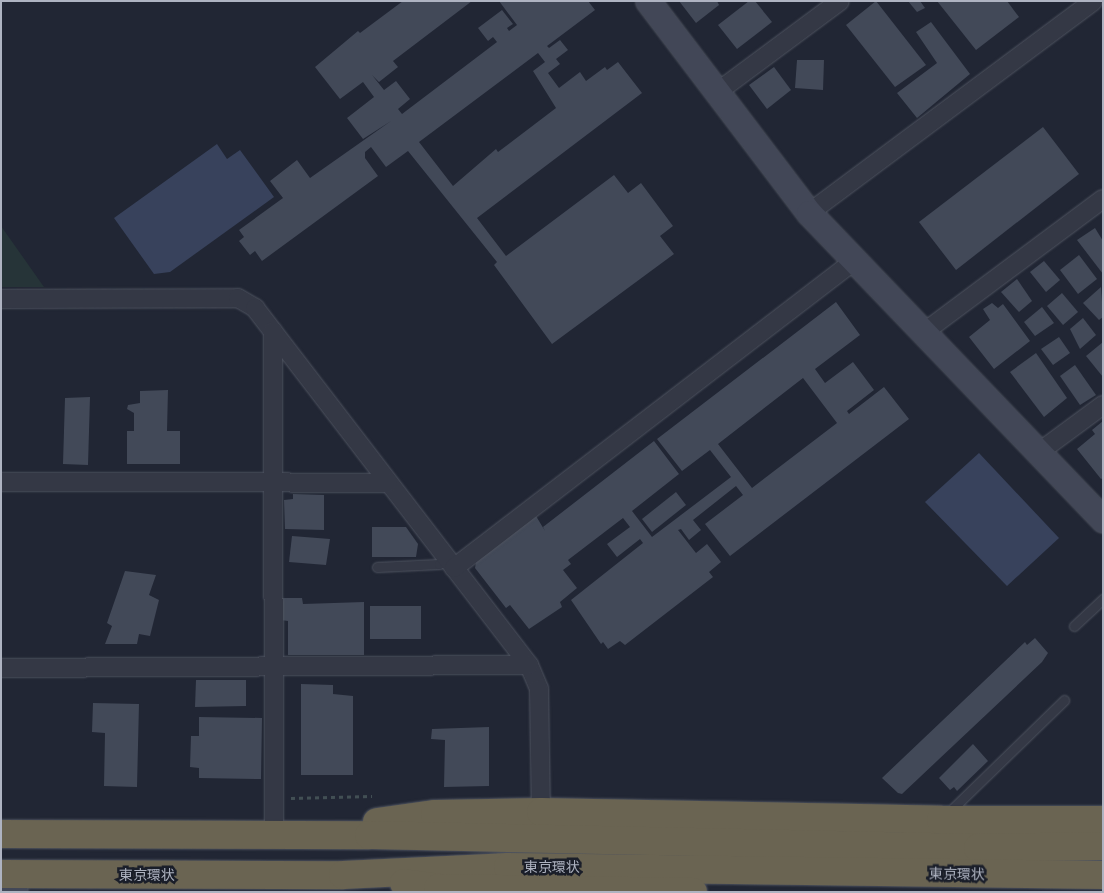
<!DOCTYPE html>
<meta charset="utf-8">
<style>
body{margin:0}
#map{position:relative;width:1104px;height:893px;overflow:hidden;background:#212634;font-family:"Asap Condensed","Noto Sans JP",sans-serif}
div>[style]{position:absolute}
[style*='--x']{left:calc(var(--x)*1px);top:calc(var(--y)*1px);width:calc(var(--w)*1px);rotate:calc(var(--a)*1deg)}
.green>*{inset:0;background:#263438}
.water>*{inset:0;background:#38425c}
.building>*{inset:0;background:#424958}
.path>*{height:3px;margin-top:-1.5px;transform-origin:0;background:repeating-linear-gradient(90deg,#424f54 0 4px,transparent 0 8px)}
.roads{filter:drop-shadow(0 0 1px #4e535f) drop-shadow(0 0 1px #4e535f)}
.lane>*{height:9px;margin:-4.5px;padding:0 4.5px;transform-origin:4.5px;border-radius:4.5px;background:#343845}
.street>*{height:18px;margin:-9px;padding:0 9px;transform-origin:9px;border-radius:9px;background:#343845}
.secondary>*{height:25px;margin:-12.5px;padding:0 12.5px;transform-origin:12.5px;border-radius:12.5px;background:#424757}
.highway>*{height:28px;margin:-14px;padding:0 14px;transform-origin:14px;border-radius:14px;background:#6a6452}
span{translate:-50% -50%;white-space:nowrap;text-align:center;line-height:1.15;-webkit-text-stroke:5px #1a1e29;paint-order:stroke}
.street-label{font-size:14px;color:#aeb3c1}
.frame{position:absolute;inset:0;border:2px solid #aeb3c1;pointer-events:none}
</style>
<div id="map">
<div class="green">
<i style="clip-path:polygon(1px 226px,44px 287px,1px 287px)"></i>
</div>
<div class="water">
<i style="clip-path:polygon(217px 144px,227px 159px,240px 150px,274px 197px,170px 272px,154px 274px,114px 218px)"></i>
<i style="clip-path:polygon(979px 453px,1059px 538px,1007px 586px,925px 502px)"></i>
</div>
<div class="building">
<i style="clip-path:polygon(evenodd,403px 1px,472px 1px,393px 61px,398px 67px,379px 82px,372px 75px,384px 90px,396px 81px,410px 99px,398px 109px,402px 114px,497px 42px,493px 37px,488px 41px,478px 28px,502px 10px,513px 24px,507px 28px,509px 31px,517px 25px,499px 1px,588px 1px,595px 10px,547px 46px,549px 48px,560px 40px,568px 50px,556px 59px,560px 64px,548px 73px,559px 88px,580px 72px,586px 81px,605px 67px,607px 70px,618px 62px,642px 93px,477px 218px,506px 256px,614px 175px,628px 193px,641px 183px,673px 226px,660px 236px,674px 254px,552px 344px,494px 265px,497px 262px,408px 151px,386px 167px,371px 147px,365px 152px,365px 158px,378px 176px,262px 261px,255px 251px,250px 255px,239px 241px,244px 237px,239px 230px,283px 198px,270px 181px,297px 160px,310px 178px,391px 121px,363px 139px,347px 118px,374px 97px,363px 82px,340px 99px,315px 67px,358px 31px,360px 33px,403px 1px,538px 53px,545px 62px,533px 71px,556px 108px,498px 152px,496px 149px,453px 186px,419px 142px,538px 53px)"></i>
<i style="clip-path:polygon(679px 1px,717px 1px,719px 5px,696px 23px)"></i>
<i style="clip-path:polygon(749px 1px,755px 1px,772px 22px,737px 49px,718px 25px)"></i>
<i style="clip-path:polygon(876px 1px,926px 65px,895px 87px,846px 25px)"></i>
<i style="clip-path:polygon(908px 1px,920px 1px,925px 8px,917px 12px)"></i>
<i style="clip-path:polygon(937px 1px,1007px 1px,1019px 17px,976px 50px)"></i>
<i style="clip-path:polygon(931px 22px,970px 74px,917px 118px,897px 93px,937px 63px,916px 32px)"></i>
<i style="clip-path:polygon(797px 60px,824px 60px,823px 90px,795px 88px)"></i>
<i style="clip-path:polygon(774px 67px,791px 90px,767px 109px,749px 85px)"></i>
<i style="clip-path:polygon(1043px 127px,1079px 174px,956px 270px,919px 222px)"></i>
<i style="clip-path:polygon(1095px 228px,1103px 241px,1103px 274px,1077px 240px)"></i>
<i style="clip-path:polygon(1079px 255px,1097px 279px,1078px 294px,1060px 270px)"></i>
<i style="clip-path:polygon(1044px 261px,1060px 280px,1046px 292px,1030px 272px)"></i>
<i style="clip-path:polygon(1017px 279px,1032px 301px,1019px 312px,1001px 292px)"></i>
<i style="clip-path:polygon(1101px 287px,1103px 317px,1099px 320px,1083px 303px)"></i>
<i style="clip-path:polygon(1062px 293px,1078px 312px,1063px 325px,1047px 306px)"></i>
<i style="clip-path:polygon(evenodd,836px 302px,860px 335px,815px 369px,825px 383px,853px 362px,874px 390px,847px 411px,849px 414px,884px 387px,909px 419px,730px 556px,705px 524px,743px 495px,736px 486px,693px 520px,701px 530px,689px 540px,681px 529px,678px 530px,696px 553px,707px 544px,721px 562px,709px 572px,713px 577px,625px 645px,620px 641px,608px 649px,603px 642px,601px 644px,571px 600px,643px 543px,640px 539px,617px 557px,607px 544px,630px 527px,623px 518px,568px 560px,571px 564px,563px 570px,577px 588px,560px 602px,562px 607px,529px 629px,510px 605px,506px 608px,475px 568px,476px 562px,536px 516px,545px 531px,543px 527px,654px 441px,679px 474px,632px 511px,652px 537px,731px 477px,710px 450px,682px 471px,657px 439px,836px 302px,803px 378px,837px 423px,752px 488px,718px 444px,803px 378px)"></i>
<i style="clip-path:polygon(992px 303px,998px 308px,1003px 304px,1030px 341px,994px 369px,969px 337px,990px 320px,983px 309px)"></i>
<i style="clip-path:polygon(1042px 307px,1054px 323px,1035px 336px,1024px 322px)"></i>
<i style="clip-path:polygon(1083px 318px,1096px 335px,1080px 349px,1070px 329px)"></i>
<i style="clip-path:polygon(1059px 337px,1070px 353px,1053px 365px,1041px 349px)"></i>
<i style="clip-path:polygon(1103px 342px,1103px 377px,1086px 356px)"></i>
<i style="clip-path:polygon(1036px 353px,1067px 398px,1044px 417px,1010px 372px)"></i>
<i style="clip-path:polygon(1075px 365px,1096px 395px,1080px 405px,1060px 376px)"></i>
<i style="clip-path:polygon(168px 390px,167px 431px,180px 431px,180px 464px,127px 464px,127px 431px,134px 431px,134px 413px,127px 409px,128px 405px,140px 403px,140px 391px)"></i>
<i style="clip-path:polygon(90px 397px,88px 465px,63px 464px,65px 398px)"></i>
<i style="clip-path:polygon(1103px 421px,1103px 478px,1101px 479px,1077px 449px,1095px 434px,1092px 430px)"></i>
<i style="clip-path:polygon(676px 492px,686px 505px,652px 532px,642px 519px)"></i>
<i style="clip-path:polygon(293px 494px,324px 495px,324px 530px,285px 529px,284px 500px,293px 499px)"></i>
<i style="clip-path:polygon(372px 527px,406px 527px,418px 544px,416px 557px,372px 557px)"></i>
<i style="clip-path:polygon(292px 536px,330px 539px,326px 565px,289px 562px)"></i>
<i style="clip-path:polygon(125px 571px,156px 575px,149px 595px,159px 600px,150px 636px,139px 634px,137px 644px,105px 644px,112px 626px,107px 623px)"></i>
<i style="clip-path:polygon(282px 598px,302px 598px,303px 604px,364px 602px,364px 655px,288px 655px,288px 621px,281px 620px)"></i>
<i style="clip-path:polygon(370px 606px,421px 606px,421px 639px,370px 639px)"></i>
<i style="clip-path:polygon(1035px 638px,1048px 653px,1042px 662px,902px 794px,898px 793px,882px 778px,1025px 642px,1027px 645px)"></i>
<i style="clip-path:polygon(196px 680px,246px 680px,246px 706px,195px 707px)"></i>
<i style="clip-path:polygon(301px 684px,333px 685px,333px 694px,353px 696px,353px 775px,301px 775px)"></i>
<i style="clip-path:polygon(93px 703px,139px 704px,137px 787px,104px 786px,105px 733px,92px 732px)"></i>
<i style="clip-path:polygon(199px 717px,262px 718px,261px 779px,199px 778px,199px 768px,190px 767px,191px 736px,199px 736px)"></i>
<i style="clip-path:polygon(489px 727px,489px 786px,444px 787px,445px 740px,431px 739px,432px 729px)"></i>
<i style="clip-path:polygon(973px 744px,988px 761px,957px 791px,954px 787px,950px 790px,939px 778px)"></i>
</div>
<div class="path">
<i style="--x:291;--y:798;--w:81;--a:-1.4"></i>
</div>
<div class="roads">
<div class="lane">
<i style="--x:377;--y:567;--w:62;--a:-2.8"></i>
<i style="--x:439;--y:564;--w:10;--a:-24"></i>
<i style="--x:1074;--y:626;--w:40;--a:-43"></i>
<i style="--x:948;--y:813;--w:162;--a:-44.2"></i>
</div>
<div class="street">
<i style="--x:716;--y:93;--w:154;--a:-36.6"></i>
<i style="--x:809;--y:213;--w:354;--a:-36.7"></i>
<i style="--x:1;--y:299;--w:237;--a:-0.2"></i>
<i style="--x:238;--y:298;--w:20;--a:30"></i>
<i style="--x:255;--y:308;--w:450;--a:52.5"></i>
<i style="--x:529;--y:665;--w:26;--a:67"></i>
<i style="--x:539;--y:689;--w:123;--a:89.1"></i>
<i style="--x:273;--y:331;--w:503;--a:89.89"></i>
<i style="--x:923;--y:333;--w:224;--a:-36.7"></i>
<i style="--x:1038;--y:453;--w:81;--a:-36.4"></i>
<i style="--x:1;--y:482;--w:387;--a:0.1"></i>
<i style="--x:454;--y:568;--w:504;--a:-37.51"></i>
<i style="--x:1;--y:668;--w:528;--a:-0.33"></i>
</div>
<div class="secondary">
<i style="--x:648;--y:1;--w:266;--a:52.8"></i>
<i style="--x:809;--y:213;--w:425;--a:46.2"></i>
<i style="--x:1;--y:876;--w:21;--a:49"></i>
</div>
<div class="highway">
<i style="--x:377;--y:822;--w:59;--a:-7.9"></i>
<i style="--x:435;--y:814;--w:106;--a:-1.1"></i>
<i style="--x:541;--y:812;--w:400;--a:1.1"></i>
<i style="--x:941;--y:820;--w:162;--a:0"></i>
<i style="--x:1;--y:834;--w:368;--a:0.2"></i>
<i style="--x:369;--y:835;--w:609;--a:1.22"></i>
<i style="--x:978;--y:848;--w:125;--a:-0.9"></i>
<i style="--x:1;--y:874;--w:342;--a:0.2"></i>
<i style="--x:343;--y:875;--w:165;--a:-2.8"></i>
<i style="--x:508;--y:867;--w:595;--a:0.77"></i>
<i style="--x:404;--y:883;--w:34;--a:8"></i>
<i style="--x:438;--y:888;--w:255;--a:0.9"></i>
</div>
</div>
<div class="street-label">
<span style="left:552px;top:867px">東京環状</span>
<span style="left:957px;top:874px;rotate:1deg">東京環状</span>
<span style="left:147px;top:875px">東京環状</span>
</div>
<div class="frame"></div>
</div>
